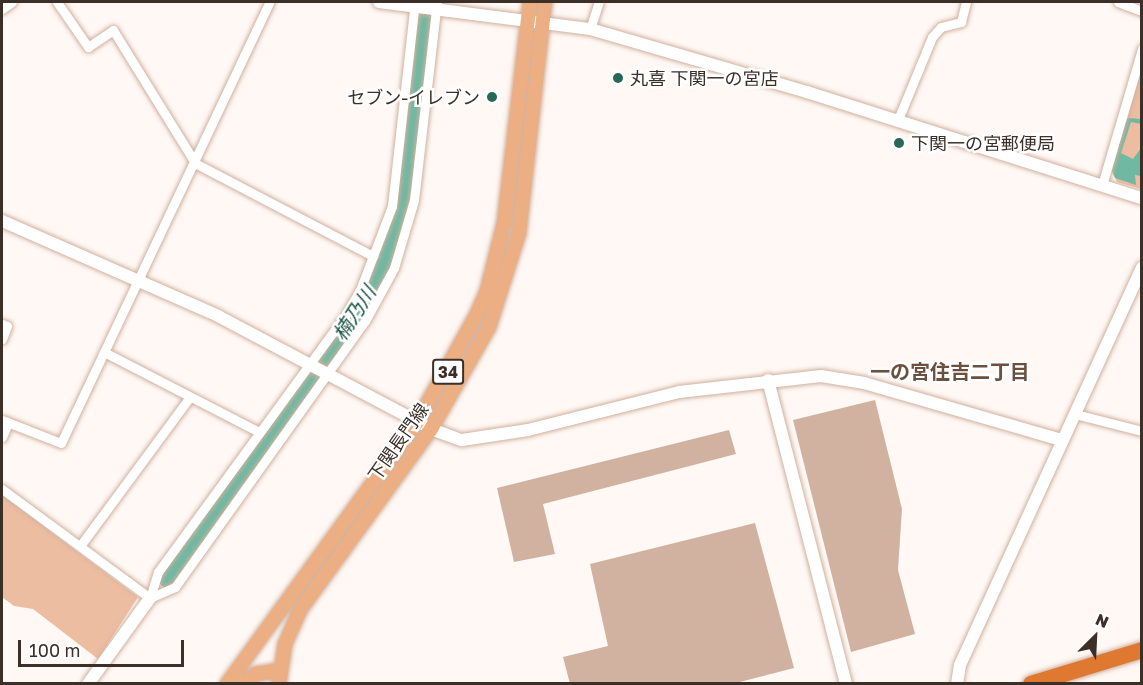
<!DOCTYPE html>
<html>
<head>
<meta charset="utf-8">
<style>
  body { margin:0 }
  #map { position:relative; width:1143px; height:685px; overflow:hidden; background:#fff8f4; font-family:"Golos Text","Noto Sans JP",sans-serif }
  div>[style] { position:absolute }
  .green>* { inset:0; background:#edbda1 }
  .water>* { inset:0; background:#70b8a1 }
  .river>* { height:20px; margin:-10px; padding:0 10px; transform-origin:10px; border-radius:10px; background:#70b8a1 }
  .building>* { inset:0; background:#d1b2a0 }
  .roads { filter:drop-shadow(0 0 2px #d0b19f) drop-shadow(0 0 2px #d0b19f) }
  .street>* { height:9px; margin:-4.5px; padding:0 4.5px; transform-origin:4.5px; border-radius:4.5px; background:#fff }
  .secondary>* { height:12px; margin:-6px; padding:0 6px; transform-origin:6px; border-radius:6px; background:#fff }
  .primary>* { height:14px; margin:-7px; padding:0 7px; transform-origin:7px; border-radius:7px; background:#ecaf83 }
  .highway>* { height:16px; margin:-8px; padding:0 8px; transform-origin:8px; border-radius:8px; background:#df7931 }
  .dots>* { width:16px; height:16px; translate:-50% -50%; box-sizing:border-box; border:3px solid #fff; border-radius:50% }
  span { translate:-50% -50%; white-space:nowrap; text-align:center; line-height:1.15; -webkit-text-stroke:5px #fff; paint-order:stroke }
  .shield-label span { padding:2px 4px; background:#fff; border:2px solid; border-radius:4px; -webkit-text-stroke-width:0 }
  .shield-label { font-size:16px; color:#3c2f28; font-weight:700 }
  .poi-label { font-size:18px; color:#3c2f28 }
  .left { translate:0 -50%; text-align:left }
  .right { translate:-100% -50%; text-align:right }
  .street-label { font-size:18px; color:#3c2f28 }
  .water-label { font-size:20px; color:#195344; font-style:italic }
  .neighbourhood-label { font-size:20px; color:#6b5040; font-weight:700 }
  .frame { position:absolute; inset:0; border:3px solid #3c2f28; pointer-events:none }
  .north { position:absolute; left:1065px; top:607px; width:60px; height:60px; -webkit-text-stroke:4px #fff; paint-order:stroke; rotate:24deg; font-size:16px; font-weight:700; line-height:24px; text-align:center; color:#3c2f28 }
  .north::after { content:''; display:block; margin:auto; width:21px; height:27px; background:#3c2f28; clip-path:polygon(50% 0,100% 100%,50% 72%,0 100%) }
  .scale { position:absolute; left:18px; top:640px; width:166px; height:27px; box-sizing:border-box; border:3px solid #3c2f28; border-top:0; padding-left:8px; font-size:18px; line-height:21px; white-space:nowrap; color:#3c2f28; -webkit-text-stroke:4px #fff; paint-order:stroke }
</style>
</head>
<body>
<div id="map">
  <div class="green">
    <i style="clip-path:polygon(1141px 71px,1141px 189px,1117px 182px,1112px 171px)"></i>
    <i style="clip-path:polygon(2px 495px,138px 597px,98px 659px,33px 609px,14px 606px,2px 597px)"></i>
  </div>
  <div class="water">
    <i style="clip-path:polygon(1129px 118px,1141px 119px,1141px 124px,1131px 122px,1121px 153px,1133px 159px,1141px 148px,1141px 176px,1135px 175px,1136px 185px,1115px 178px,1112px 171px,1124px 121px)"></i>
  </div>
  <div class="river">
    <i style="left:168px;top:578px;width:350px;rotate:-54.8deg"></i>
    <i style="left:370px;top:292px;width:46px;rotate:-66.8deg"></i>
    <i style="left:388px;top:250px;width:56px;rotate:-73.5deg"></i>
    <i style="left:404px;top:196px;width:195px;rotate:-83.8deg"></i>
  </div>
  <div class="building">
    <i style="clip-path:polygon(875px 400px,902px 509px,898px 570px,915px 634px,851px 652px,793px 420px)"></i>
    <i style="clip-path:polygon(729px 430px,736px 454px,543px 504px,555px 554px,514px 562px,497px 488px)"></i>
    <i style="clip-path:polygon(755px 523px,794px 668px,732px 684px,570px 684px,563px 657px,608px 646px,590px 564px)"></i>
  </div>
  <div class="roads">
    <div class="street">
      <i style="left:57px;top:2px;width:55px;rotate:55.4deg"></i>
      <i style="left:88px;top:47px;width:30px;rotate:-34deg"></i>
      <i style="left:113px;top:30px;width:156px;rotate:58.3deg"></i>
      <i style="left:195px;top:163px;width:201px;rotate:27.6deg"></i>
      <i style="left:1118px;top:2px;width:26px;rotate:21deg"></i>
      <i style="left:2px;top:9px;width:12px;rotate:-35deg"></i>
      <i style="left:590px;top:29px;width:28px;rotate:-72deg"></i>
      <i style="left:897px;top:122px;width:92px;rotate:-67.6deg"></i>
      <i style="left:932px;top:37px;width:13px;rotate:-48deg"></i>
      <i style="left:941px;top:27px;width:21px;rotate:-14deg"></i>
      <i style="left:961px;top:22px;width:21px;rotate:-76deg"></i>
      <i style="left:1102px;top:185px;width:142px;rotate:-73.6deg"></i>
      <i style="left:2px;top:324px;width:5px;rotate:22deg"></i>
      <i style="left:7px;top:326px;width:14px;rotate:111deg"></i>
      <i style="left:104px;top:352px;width:174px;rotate:27.3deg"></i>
      <i style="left:1075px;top:414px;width:69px;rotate:14.2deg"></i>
      <i style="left:2px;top:420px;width:63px;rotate:21.3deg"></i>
      <i style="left:61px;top:443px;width:488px;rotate:-64.7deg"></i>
      <i style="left:2px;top:437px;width:15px;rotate:-67deg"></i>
      <i style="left:2px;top:489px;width:184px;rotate:36.4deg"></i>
      <i style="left:80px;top:546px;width:185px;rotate:-53.6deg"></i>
      <i style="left:150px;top:598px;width:27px;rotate:-24deg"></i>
      <i style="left:175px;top:587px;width:327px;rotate:-54.5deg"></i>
      <i style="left:365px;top:321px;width:60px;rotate:-61.3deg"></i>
      <i style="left:394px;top:268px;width:71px;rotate:-73.6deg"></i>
      <i style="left:414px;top:200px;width:199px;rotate:-83.4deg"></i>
      <i style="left:150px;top:598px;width:27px;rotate:-73deg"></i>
      <i style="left:158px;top:572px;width:317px;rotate:-53.9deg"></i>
      <i style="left:345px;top:316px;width:30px;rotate:-60deg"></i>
      <i style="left:360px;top:290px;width:90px;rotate:-69.1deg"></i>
      <i style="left:392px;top:206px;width:205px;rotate:-83.6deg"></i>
    </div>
    <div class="secondary">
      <i style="left:379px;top:2px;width:213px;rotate:7.3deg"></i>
      <i style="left:590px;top:29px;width:226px;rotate:16.2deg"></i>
      <i style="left:807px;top:92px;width:351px;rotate:17.6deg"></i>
      <i style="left:2px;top:221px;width:236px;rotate:23.7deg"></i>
      <i style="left:218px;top:316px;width:241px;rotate:27.9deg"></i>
      <i style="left:431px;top:429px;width:33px;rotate:20deg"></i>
      <i style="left:462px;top:440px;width:67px;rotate:-8.6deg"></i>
      <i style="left:528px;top:430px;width:156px;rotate:-14.1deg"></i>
      <i style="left:679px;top:392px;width:143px;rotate:-6.4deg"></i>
      <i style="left:821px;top:376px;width:44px;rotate:9.2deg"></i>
      <i style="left:864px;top:383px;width:206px;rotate:16.1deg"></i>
      <i style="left:768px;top:380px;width:314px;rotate:75.6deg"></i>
      <i style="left:88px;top:684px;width:106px;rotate:-54.2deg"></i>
      <i style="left:957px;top:684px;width:19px;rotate:-81deg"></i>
      <i style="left:960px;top:665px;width:437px;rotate:-65.4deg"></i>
    </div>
    <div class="primary">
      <i style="left:227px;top:684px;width:324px;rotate:-54.1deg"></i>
      <i style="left:417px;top:422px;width:119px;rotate:-60.9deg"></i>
      <i style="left:475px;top:318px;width:30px;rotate:-66deg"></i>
      <i style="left:487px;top:291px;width:70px;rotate:-76deg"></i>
      <i style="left:504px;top:223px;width:223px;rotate:-83.3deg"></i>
      <i style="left:243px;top:684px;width:16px;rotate:-38deg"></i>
      <i style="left:256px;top:674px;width:24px;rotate:-9deg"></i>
      <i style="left:279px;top:684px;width:40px;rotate:-81.5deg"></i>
      <i style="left:285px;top:644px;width:37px;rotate:-66deg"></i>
      <i style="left:300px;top:610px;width:223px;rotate:-54.1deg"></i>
      <i style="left:431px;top:429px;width:117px;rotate:-60.4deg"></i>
      <i style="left:489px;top:327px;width:99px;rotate:-72.3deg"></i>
      <i style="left:519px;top:233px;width:232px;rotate:-83.6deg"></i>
    </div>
    <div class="highway">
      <i style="left:1031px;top:684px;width:116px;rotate:-17deg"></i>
    </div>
  </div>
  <div class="dots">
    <i style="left:618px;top:78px;background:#286856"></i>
    <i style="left:492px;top:97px;background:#286856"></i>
    <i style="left:899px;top:143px;background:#286856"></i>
  </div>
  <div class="shield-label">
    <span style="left:448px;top:372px">34</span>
  </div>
  <div class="poi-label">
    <span class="left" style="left:630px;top:78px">丸喜 下関一の宮店</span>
    <span class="right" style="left:480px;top:97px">セブン-イレブン</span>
    <span class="left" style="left:911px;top:143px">下関一の宮郵便局</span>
  </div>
  <div class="street-label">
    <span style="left:398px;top:442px;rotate:-55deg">下関長門線</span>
  </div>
  <div class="water-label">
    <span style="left:354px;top:313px;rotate:-57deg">楠乃川</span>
  </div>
  <div class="neighbourhood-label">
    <span style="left:950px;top:371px">一の宮住吉二丁目</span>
  </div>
  <div class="frame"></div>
  <div class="north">N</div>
  <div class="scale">100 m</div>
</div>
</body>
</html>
